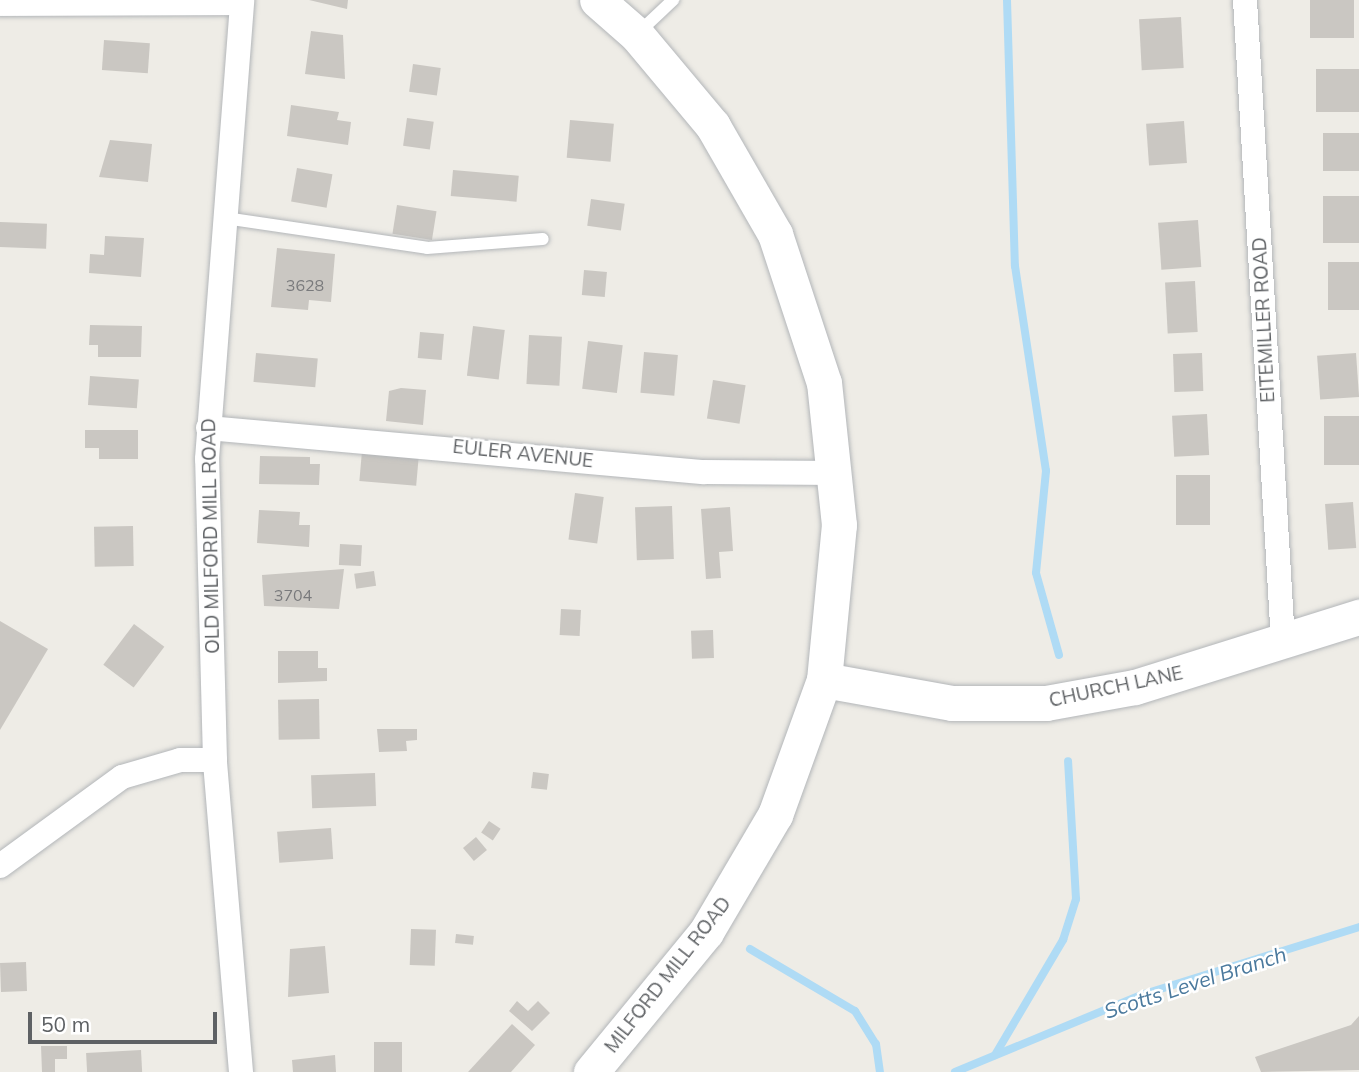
<!DOCTYPE html>
<html>
<head>
<meta charset="utf-8">
<style>
  body { margin:0 }
  #map { position:relative; width:1359px; height:1072px; overflow:hidden; background:#eeece6; font-family:Mulish,sans-serif }
  div>[style] { position:absolute }
  .stream>* { height:8px; margin:-4px; padding:0 4px; transform-origin:4px; border-radius:4px; background:#afdbf5 }
  .building>* { inset:0; background:#cac7c2; transform-origin:0 0 }
  .roads { filter:drop-shadow(0 0 2px #b3b6b9) drop-shadow(0 0 2px #b3b6b9) }
  .lane>* { height:12px; margin:-6px; padding:0 6px; transform-origin:6px; border-radius:6px; background:#fff }
  .street>* { height:24px; margin:-12px; padding:0 12px; transform-origin:12px; border-radius:12px; background:#fff }
  .secondary>* { height:35px; margin:-17.5px; padding:0 17.5px; transform-origin:17.5px; border-radius:17.5px; background:#fff }
  span { translate:-50% -50%; white-space:nowrap; text-align:center; line-height:1.15; -webkit-text-stroke:5px #fff; paint-order:stroke }
  .number-label { font-size:16px; color:#797a7c }
  .number-label span { -webkit-text-stroke-width:0 }
  .street-label { font-size:19px; color:#5e6164 }
  .water-label { font-size:21px; color:#4a799d; font-style:italic }
  .scale { position:absolute; left:28px; top:1012px; width:189px; height:32px; box-sizing:border-box; border:4px solid #5e6164; border-top:0; padding-left:9px; font-size:21px; line-height:24px; white-space:nowrap; color:#5e6164; -webkit-text-stroke:5px #fff; paint-order:stroke }
</style>
</head>
<body>
<div id="map">
  <div class="stream">
    <i style="left:1007px;top:0;width:266px;rotate:88.3deg"></i>
    <i style="left:1015px;top:266px;width:207px;rotate:81.4deg"></i>
    <i style="left:1046px;top:471px;width:102px;rotate:95.6deg"></i>
    <i style="left:1036px;top:573px;width:85px;rotate:74.3deg"></i>
    <i style="left:750px;top:949px;width:122px;rotate:30.6deg"></i>
    <i style="left:855px;top:1011px;width:39px;rotate:58deg"></i>
    <i style="left:876px;top:1044px;width:28px;rotate:82deg"></i>
    <i style="left:995px;top:1055px;width:134px;rotate:-59.4deg"></i>
    <i style="left:1063px;top:940px;width:43px;rotate:-72.4deg"></i>
    <i style="left:1076px;top:899px;width:138px;rotate:-93.3deg"></i>
    <i style="left:955px;top:1072px;width:201px;rotate:-22.5deg"></i>
    <i style="left:1141px;top:995px;width:228px;rotate:-17.3deg"></i>
  </div>
  <div class="building">
    <i style="clip-path:polygon(309px 0,348px 0,347px 9px)"></i>
    <i style="left:1310px;top:0;width:44px;height:38px"></i>
    <i style="left:1181px;top:17px;width:51px;height:42px;rotate:87deg"></i>
    <i style="clip-path:polygon(311px 31px,343px 35px,345px 79px,305px 74px)"></i>
    <i style="left:104px;top:40px;width:46px;height:30px;rotate:4deg"></i>
    <i style="left:413px;top:64px;width:28px;height:28px;rotate:8deg"></i>
    <i style="left:1359px;top:69px;width:43px;height:43px;rotate:90deg"></i>
    <i style="clip-path:polygon(291px 105px,339px 112px,337px 120px,351px 122px,348px 145px,287px 136px)"></i>
    <i style="left:407px;top:118px;width:27px;height:28px;rotate:8deg"></i>
    <i style="left:570px;top:120px;width:44px;height:38px;rotate:5deg"></i>
    <i style="left:1184px;top:121px;width:42px;height:38px;rotate:86deg"></i>
    <i style="left:1359px;top:133px;width:38px;height:36px;rotate:90deg"></i>
    <i style="clip-path:polygon(110px 140px,152px 144px,148px 182px,99px 177px)"></i>
    <i style="left:297px;top:168px;width:36px;height:34px;rotate:10deg"></i>
    <i style="left:453px;top:170px;width:66px;height:26px;rotate:5deg"></i>
    <i style="left:1359px;top:196px;width:47px;height:36px;rotate:90deg"></i>
    <i style="left:591px;top:199px;width:34px;height:27px;rotate:8deg"></i>
    <i style="left:397px;top:205px;width:40px;height:29px;rotate:9deg"></i>
    <i style="left:1198px;top:220px;width:47px;height:40px;rotate:86deg"></i>
    <i style="left:0;top:222px;width:47px;height:25px;rotate:2deg"></i>
    <i style="clip-path:polygon(105px 236px,144px 238px,141px 277px,89px 273px,90px 254px,104px 255px)"></i>
    <i style="clip-path:polygon(277px 248px,335px 254px,331px 302px,309px 300px,308px 310px,271px 307px)"></i>
    <i style="left:1359px;top:262px;width:48px;height:31px;rotate:90deg"></i>
    <i style="left:584px;top:270px;width:23px;height:25px;rotate:5deg"></i>
    <i style="left:1195px;top:281px;width:51px;height:30px;rotate:87deg"></i>
    <i style="clip-path:polygon(90px 325px,142px 326px,141px 357px,98px 357px,98px 345px,89px 345px)"></i>
    <i style="left:473px;top:326px;width:32px;height:50px;rotate:7deg"></i>
    <i style="left:420px;top:332px;width:24px;height:26px;rotate:5deg"></i>
    <i style="left:529px;top:335px;width:33px;height:49px;rotate:3deg"></i>
    <i style="left:588px;top:341px;width:35px;height:48px;rotate:7deg"></i>
    <i style="left:644px;top:352px;width:34px;height:41px;rotate:5deg"></i>
    <i style="left:256px;top:353px;width:62px;height:29px;rotate:5deg"></i>
    <i style="left:1202px;top:353px;width:38px;height:29px;rotate:88deg"></i>
    <i style="left:1356px;top:353px;width:44px;height:39px;rotate:86deg"></i>
    <i style="left:90px;top:376px;width:49px;height:29px;rotate:4deg"></i>
    <i style="left:713px;top:380px;width:33px;height:39px;rotate:9deg"></i>
    <i style="clip-path:polygon(401px 388px,426px 390px,423px 425px,386px 421px,389px 391px)"></i>
    <i style="left:1207px;top:414px;width:41px;height:35px;rotate:87deg"></i>
    <i style="left:1359px;top:416px;width:49px;height:35px;rotate:90deg"></i>
    <i style="clip-path:polygon(85px 430px,138px 430px,138px 459px,99px 459px,99px 448px,85px 448px)"></i>
    <i style="left:362px;top:451px;width:57px;height:30px;rotate:5deg"></i>
    <i style="clip-path:polygon(260px 456px,310px 457px,310px 464px,320px 464px,319px 485px,259px 484px)"></i>
    <i style="left:1210px;top:475px;width:50px;height:34px;rotate:90deg"></i>
    <i style="left:575px;top:493px;width:29px;height:47px;rotate:8deg"></i>
    <i style="left:1353px;top:502px;width:46px;height:28px;rotate:86deg"></i>
    <i style="left:672px;top:506px;width:53px;height:37px;rotate:88deg"></i>
    <i style="clip-path:polygon(730px 507px,733px 551px,719px 552px,721px 578px,706px 579px,701px 509px)"></i>
    <i style="clip-path:polygon(259px 510px,300px 512px,299px 525px,310px 525px,309px 547px,257px 543px)"></i>
    <i style="left:133px;top:526px;width:40px;height:39px;rotate:89deg"></i>
    <i style="left:340px;top:544px;width:22px;height:21px;rotate:3deg"></i>
    <i style="clip-path:polygon(344px 569px,339px 609px,264px 606px,262px 575px)"></i>
    <i style="left:374px;top:571px;width:15px;height:20px;rotate:82deg"></i>
    <i style="left:561px;top:609px;width:20px;height:26px;rotate:3deg"></i>
    <i style="clip-path:polygon(0 621px,48px 649px,0 730px)"></i>
    <i style="left:134px;top:624px;width:38px;height:51px;rotate:37deg"></i>
    <i style="left:713px;top:630px;width:28px;height:22px;rotate:88deg"></i>
    <i style="clip-path:polygon(278px 651px,318px 651px,318px 668px,327px 668px,327px 681px,278px 683px)"></i>
    <i style="left:319px;top:699px;width:40px;height:41px;rotate:89deg"></i>
    <i style="clip-path:polygon(377px 729px,417px 729px,417px 740px,406px 741px,407px 751px,379px 752px)"></i>
    <i style="left:533px;top:772px;width:16px;height:16px;rotate:7deg"></i>
    <i style="left:375px;top:773px;width:33px;height:64px;rotate:88deg"></i>
    <i style="left:489px;top:821px;width:14px;height:14px;rotate:34deg"></i>
    <i style="left:331px;top:828px;width:31px;height:54px;rotate:86deg"></i>
    <i style="left:476px;top:837px;width:17px;height:17px;rotate:50deg"></i>
    <i style="left:411px;top:929px;width:25px;height:36px;rotate:2deg"></i>
    <i style="left:456px;top:934px;width:18px;height:9px;rotate:6deg"></i>
    <i style="clip-path:polygon(325px 946px,329px 993px,288px 997px,290px 949px)"></i>
    <i style="left:26px;top:962px;width:29px;height:26px;rotate:88deg"></i>
    <i style="clip-path:polygon(517px 1001px,528px 1011px,538px 1001px,550px 1013px,532px 1031px,509px 1011px)"></i>
    <i style="clip-path:polygon(1359px 1016px,1359px 1070px,1261px 1072px,1255px 1057px,1351px 1025px)"></i>
    <i style="clip-path:polygon(512px 1024px,535px 1045px,511px 1072px,468px 1072px)"></i>
    <i style="left:374px;top:1042px;width:28px;height:30px"></i>
    <i style="clip-path:polygon(41px 1046px,67px 1046px,67px 1059px,55px 1059px,55px 1072px,42px 1072px)"></i>
    <i style="left:141px;top:1050px;width:22px;height:55px;rotate:87deg"></i>
    <i style="clip-path:polygon(335px 1055px,336px 1072px,293px 1072px,292px 1060px)"></i>
  </div>
  <div class="roads">
    <div class="lane">
      <i style="left:637px;top:34px;width:50px;rotate:-43.4deg"></i>
      <i style="left:225px;top:218px;width:204px;rotate:8.4deg"></i>
      <i style="left:427px;top:248px;width:116px;rotate:-4.4deg"></i>
    </div>
    <div class="street">
      <i style="left:1245px;top:0;width:642px;rotate:86.61deg"></i>
      <i style="left:0;top:4px;width:241px;rotate:-0.2deg"></i>
      <i style="left:208px;top:428px;width:498px;rotate:5.1deg"></i>
      <i style="left:704px;top:472px;width:134px;rotate:0.4deg"></i>
      <i style="left:0;top:866px;width:151px;rotate:-36.1deg"></i>
      <i style="left:122px;top:777px;width:60px;rotate:-16.3deg"></i>
      <i style="left:180px;top:760px;width:35px"></i>
      <i style="left:241px;top:1072px;width:313px;rotate:-94.8deg"></i>
      <i style="left:215px;top:760px;width:301px;rotate:-91.5deg"></i>
      <i style="left:207px;top:459px;width:460px;rotate:-85.6deg"></i>
    </div>
    <div class="secondary">
      <i style="left:824px;top:680px;width:130px;rotate:10.2deg"></i>
      <i style="left:952px;top:703px;width:94px"></i>
      <i style="left:1046px;top:703px;width:90px;rotate:-10.2deg"></i>
      <i style="left:1135px;top:687px;width:235px;rotate:-17.4deg"></i>
      <i style="left:591px;top:1072px;width:181px;rotate:-50.6deg"></i>
      <i style="left:706px;top:932px;width:136px;rotate:-59.5deg"></i>
      <i style="left:775px;top:815px;width:144px;rotate:-70.1deg"></i>
      <i style="left:824px;top:680px;width:156px;rotate:-84.5deg"></i>
      <i style="left:839px;top:525px;width:143px;rotate:-96deg"></i>
      <i style="left:824px;top:383px;width:157px;rotate:-108.2deg"></i>
      <i style="left:775px;top:234px;width:125px;rotate:-119.9deg"></i>
      <i style="left:713px;top:126px;width:119px;rotate:-129.9deg"></i>
      <i style="left:637px;top:35px;width:53px;rotate:-138.8deg"></i>
    </div>
  </div>
  <div class="number-label">
    <span style="left:305px;top:285px">3628</span>
    <span style="left:293px;top:595px">3704</span>
  </div>
  <div class="street-label">
    <span style="left:1264px;top:320px;rotate:-93deg">EITEMILLER ROAD</span>
    <span style="left:523px;top:454px;rotate:6deg">EULER AVENUE</span>
    <span style="left:211px;top:536px;rotate:-91deg">OLD MILFORD MILL ROAD</span>
    <span style="left:1116px;top:687px;rotate:-12deg">CHURCH LANE</span>
    <span style="left:668px;top:975px;rotate:-52deg">MILFORD MILL ROAD</span>
  </div>
  <div class="water-label">
    <span style="left:1195px;top:982px;rotate:-18deg">Scotts Level Branch</span>
  </div>
  <div class="scale">50 m</div>
</div>
</body>
</html>
